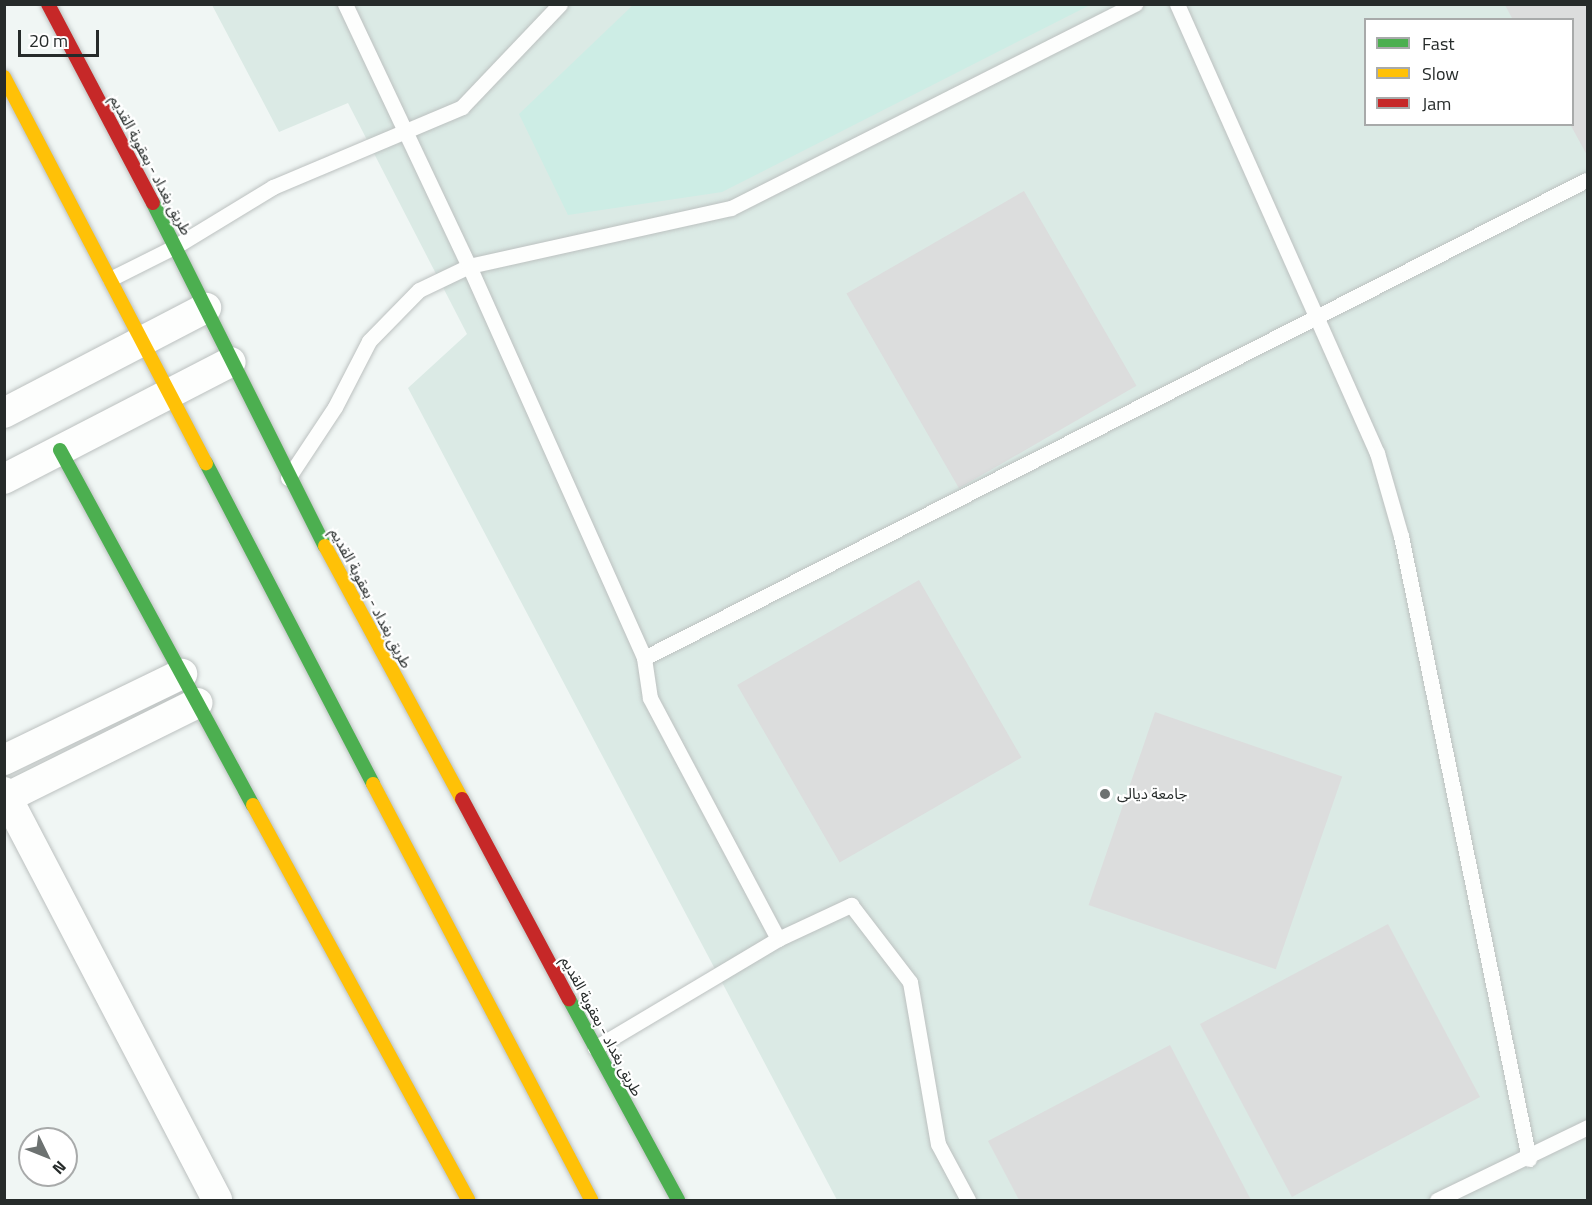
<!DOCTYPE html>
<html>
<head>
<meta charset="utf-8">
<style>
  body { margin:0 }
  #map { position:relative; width:1592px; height:1205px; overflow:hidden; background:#f0f6f4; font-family:"Titillium Web","Noto Sans Arabic",sans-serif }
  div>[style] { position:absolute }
  .built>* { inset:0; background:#dbeae5 }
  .green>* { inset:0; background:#cdede5 }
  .building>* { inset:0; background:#dcdddd; transform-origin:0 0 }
  .roads { filter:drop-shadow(0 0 2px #bcc1c0) drop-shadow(0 0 2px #bcc1c0) }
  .lane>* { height:15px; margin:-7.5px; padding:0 7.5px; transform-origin:7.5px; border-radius:7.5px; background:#fdfefd }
  .street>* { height:30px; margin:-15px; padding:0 15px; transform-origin:15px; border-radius:15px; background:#fdfefd }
  .fast>* { height:14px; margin:-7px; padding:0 7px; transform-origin:7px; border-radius:7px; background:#4caf50 }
  .slow>* { height:14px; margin:-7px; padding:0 7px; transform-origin:7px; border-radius:7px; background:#ffc107 }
  .jam>* { height:14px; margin:-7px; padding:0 7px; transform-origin:7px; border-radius:7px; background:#c62828 }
  .dots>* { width:16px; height:16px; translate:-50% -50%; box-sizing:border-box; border:3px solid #fff; border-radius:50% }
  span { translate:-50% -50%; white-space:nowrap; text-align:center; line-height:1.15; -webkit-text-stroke:4.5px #fff; paint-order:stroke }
  .street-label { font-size:15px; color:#262b2a }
  .poi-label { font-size:15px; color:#262b2a }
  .left { translate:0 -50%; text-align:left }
  .frame { position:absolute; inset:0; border:6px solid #262b2a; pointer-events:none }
  .legend { position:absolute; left:1364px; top:18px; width:210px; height:108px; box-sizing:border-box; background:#fff; border:2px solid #a8aaaa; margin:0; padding:8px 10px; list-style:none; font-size:18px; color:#262b2a }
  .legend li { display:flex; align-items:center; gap:12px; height:30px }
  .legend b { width:30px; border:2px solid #a8aaaa }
  .north { position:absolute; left:18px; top:1127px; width:60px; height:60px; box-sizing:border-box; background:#fff; border:2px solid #a8aaaa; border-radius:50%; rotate:133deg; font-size:16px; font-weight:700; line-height:24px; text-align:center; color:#262b2a }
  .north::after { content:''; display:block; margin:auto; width:21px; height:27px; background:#6d7271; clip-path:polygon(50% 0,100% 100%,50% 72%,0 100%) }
  .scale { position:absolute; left:18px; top:30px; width:81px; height:27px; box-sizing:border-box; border:3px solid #262b2a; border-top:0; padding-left:8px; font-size:18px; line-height:21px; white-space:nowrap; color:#262b2a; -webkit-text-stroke:4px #fff; paint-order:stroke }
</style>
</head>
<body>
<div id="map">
  <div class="built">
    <i style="clip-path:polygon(evenodd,212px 5px,1587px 5px,1587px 1200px,837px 1200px,408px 388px,467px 334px,348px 103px,279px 132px,212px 5px,1366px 20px,1572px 20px,1572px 124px,1366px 124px,1366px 20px)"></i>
  </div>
  <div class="green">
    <i style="clip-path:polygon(633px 5px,633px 4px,1090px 5px,722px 192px,568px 215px,519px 114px)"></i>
  </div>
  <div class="building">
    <i style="clip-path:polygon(1505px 5px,1588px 5px,1588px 157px,1570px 124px,1572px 20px,1513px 20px)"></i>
    <i style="left:1024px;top:191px;width:225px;height:205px;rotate:60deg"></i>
    <i style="left:919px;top:580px;width:205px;height:210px;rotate:60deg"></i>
    <i style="left:1155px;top:712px;width:198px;height:204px;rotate:19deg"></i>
    <i style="left:1388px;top:924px;width:196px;height:213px;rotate:62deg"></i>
    <i style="clip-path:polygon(1170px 1045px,1251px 1200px,1019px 1200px,988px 1141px)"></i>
  </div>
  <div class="roads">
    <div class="lane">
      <i style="left:345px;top:4px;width:290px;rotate:64.7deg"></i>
      <i style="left:469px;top:266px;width:429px;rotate:65.9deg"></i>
      <i style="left:644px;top:658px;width:40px;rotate:81.5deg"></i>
      <i style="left:650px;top:698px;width:273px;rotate:62deg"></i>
      <i style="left:1177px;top:4px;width:492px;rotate:66deg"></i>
      <i style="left:1377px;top:453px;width:86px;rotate:73.9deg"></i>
      <i style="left:1401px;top:536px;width:636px;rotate:78.39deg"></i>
      <i style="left:110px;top:279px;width:74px;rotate:-26.6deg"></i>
      <i style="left:176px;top:246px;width:114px;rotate:-31.3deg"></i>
      <i style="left:273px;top:187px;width:205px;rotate:-22.9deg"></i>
      <i style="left:462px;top:107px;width:142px;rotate:-46.4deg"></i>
      <i style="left:288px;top:478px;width:85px;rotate:-56.5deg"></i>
      <i style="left:335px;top:407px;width:74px;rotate:-62.7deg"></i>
      <i style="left:369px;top:341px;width:71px;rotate:-45.6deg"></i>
      <i style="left:419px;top:290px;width:55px;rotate:-25.6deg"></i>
      <i style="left:469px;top:266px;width:268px;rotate:-12.5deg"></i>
      <i style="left:731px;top:208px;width:453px;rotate:-26.8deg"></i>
      <i style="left:644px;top:658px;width:1056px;rotate:-26.9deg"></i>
      <i style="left:595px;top:1048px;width:213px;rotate:-30.8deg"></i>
      <i style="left:778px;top:939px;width:81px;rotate:-25deg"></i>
      <i style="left:851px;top:905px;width:97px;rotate:52.5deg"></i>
      <i style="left:910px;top:982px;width:164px;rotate:80.2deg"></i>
      <i style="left:938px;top:1144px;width:64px;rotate:61.8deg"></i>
      <i style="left:1437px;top:1200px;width:168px;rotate:-25.8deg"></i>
    </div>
    <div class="street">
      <i style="left:4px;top:413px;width:228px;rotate:-27.5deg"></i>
      <i style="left:4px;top:479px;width:255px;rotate:-27.3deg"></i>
      <i style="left:4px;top:760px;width:198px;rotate:-25.8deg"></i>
      <i style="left:4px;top:792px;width:460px;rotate:62.4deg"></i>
      <i style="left:4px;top:799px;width:216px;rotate:-26.4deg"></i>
    </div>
    <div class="fast">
      <i style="left:153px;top:203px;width:384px;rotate:63.4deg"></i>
      <i style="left:60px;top:450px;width:404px;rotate:61.5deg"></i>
      <i style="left:206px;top:463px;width:362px;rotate:62.5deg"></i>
      <i style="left:569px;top:999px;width:229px;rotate:61.5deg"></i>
    </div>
    <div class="slow">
      <i style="left:4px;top:77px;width:436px;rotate:62.4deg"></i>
      <i style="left:325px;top:546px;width:288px;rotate:61.6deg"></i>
      <i style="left:373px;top:784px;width:470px;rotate:62.3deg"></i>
      <i style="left:253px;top:805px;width:450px;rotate:61.4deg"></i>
    </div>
    <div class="jam">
      <i style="left:48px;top:4px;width:225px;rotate:62.2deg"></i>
      <i style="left:462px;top:799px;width:227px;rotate:61.9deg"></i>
    </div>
  </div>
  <div class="dots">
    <i style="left:1105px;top:794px;background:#6d7271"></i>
  </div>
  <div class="street-label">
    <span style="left:151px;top:165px;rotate:62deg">طريق بغداد - بعقوبة القديم</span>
    <span style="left:371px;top:598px;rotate:62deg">طريق بغداد - بعقوبة القديم</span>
    <span style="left:602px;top:1026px;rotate:62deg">طريق بغداد - بعقوبة القديم</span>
  </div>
  <div class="poi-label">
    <span class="left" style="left:1117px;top:794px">جامعة ديالى</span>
  </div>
  <div class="frame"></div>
  <ul class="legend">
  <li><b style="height:8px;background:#4caf50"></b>Fast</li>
  <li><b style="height:8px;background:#ffc107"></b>Slow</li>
  <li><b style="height:8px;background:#c62828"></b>Jam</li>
  </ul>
  <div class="north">N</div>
  <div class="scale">20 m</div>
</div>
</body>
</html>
